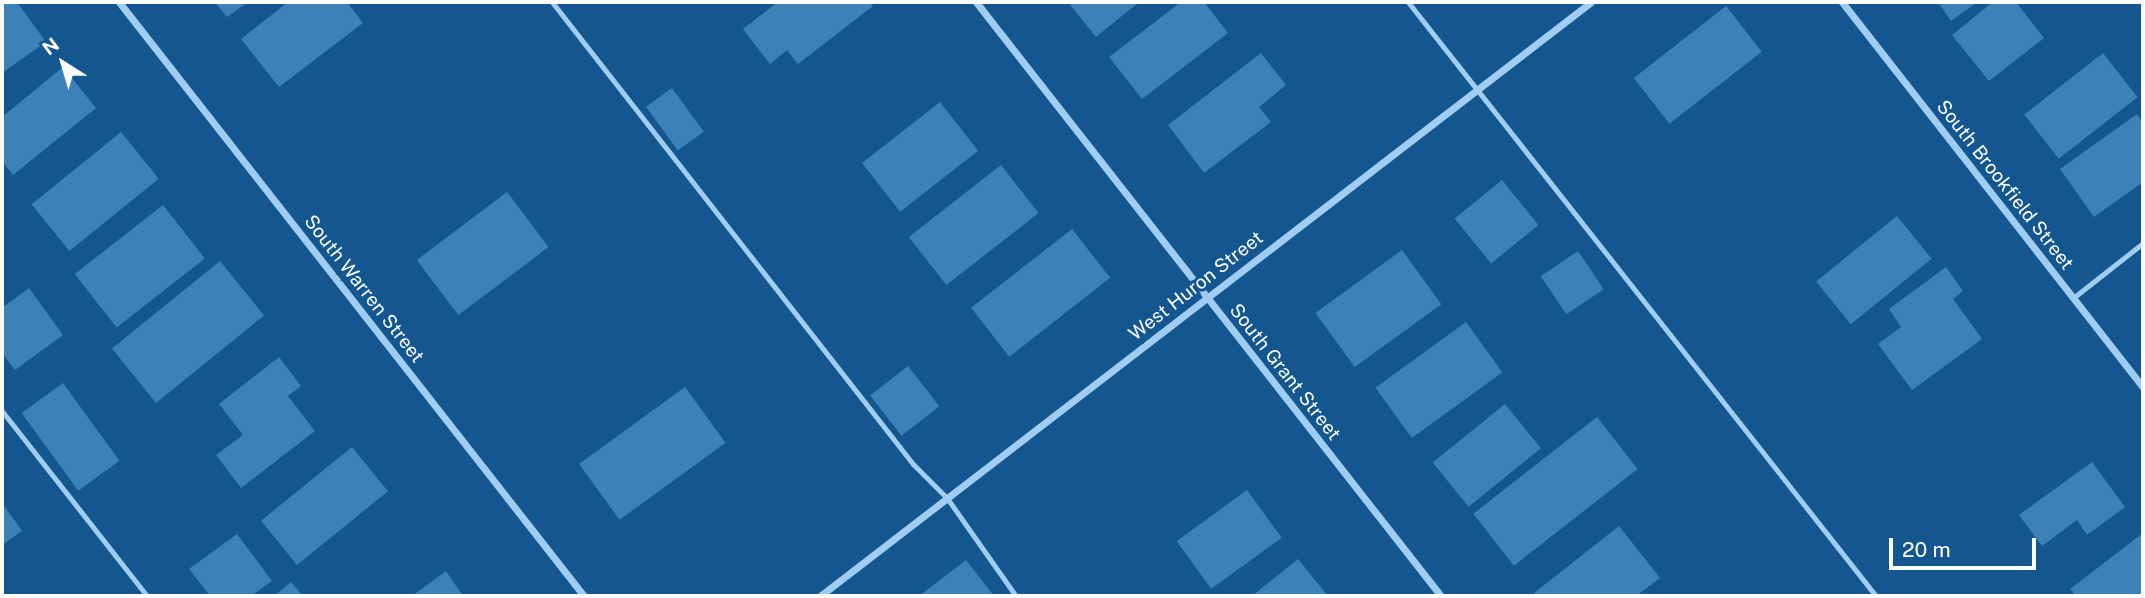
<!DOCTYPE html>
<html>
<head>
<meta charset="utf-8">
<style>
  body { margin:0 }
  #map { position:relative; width:2145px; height:598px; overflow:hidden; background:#145790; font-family:"Public Sans",sans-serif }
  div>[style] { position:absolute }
  .building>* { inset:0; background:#3d81b9; transform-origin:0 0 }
  .service>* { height:5px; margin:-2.5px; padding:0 2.5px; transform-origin:2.5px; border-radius:2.5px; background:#a0cdf1 }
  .minor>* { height:7px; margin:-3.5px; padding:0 3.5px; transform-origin:3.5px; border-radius:3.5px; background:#a0cdf1 }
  span { translate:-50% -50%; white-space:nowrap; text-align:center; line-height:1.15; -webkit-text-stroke:6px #145790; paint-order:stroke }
  .street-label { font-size:19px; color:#fff }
  .frame { position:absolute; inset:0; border:4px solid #fff; pointer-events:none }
  .north { position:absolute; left:28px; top:28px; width:70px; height:70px; -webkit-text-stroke:5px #145790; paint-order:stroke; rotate:323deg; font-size:19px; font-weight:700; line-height:28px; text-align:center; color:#fff }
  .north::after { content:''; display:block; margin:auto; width:24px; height:32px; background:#fff; clip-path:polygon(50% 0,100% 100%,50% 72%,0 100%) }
  .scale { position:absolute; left:1889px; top:538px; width:147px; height:32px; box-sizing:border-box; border:4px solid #fff; border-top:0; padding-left:9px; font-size:21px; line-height:24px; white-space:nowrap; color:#fff; -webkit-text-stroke:5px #145790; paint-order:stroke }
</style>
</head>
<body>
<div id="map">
  <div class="building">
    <i style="clip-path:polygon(2px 2px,17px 2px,46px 42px,2px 73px)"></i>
    <i style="clip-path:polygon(215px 2px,248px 2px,227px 17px)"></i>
    <i style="clip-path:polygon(288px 2px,347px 2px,363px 23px,279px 87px,241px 39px)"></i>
    <i style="clip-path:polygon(778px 2px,870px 2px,873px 6px,798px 64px,787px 50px,770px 64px,743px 29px)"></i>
    <i style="clip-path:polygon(1068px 2px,1139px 2px,1096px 37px)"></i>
    <i style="clip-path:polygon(1181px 2px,1204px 2px,1228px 33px,1142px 99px,1109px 57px)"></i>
    <i style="clip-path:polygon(1938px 2px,1977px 2px,1951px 21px)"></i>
    <i style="clip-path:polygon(1993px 2px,2016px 2px,2044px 38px,1989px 81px,1952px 35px)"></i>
    <i style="left:1726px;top:6px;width:58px;height:117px;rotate:52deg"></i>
    <i style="clip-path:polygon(1261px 53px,1286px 85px,1259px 107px,1271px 122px,1204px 173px,1168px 125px)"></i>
    <i style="left:2103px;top:53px;width:56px;height:100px;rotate:52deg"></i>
    <i style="clip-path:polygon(63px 67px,96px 108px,13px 175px,2px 161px,2px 117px)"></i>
    <i style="left:672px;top:88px;width:54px;height:32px;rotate:54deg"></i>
    <i style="left:940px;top:102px;width:62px;height:99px;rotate:52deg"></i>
    <i style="clip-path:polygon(2137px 114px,2143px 123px,2143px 182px,2094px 217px,2060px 169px)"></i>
    <i style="left:121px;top:132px;width:60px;height:115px;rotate:51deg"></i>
    <i style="left:1001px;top:165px;width:61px;height:117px;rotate:52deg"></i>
    <i style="left:1502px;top:180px;width:58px;height:61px;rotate:51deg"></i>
    <i style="left:507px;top:192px;width:69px;height:113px;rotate:53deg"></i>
    <i style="left:163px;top:205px;width:68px;height:112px;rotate:52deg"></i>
    <i style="left:1897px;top:216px;width:55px;height:104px;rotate:51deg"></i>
    <i style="left:1072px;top:229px;width:62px;height:128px;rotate:52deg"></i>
    <i style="left:1402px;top:250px;width:67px;height:107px;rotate:54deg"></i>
    <i style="left:1578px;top:251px;width:46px;height:45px;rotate:56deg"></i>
    <i style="left:220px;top:261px;width:70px;height:139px;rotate:51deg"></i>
    <i style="clip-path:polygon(1946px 267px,1963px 291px,1953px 299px,1982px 339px,1912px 390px,1878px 344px,1901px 327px,1889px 309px)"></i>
    <i style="clip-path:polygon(29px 288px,63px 335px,15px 370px,2px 353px,2px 308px)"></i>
    <i style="left:1466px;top:322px;width:62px;height:112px;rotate:54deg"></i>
    <i style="clip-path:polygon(279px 357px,301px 386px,288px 396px,315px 431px,241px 488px,216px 455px,243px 435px,219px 404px)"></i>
    <i style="left:908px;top:366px;width:51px;height:48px;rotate:52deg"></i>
    <i style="left:63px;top:383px;width:96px;height:51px;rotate:54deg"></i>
    <i style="left:685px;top:387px;width:69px;height:131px;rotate:54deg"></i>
    <i style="left:1505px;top:404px;width:57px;height:93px;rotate:51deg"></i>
    <i style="left:1597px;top:417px;width:66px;height:157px;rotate:52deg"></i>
    <i style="left:352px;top:447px;width:57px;height:117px;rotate:51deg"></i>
    <i style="clip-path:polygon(2092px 462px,2125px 507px,2087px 535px,2077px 520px,2042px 546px,2019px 515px)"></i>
    <i style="left:1247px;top:490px;width:59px;height:87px;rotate:54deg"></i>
    <i style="clip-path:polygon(2px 503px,22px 531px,2px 545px)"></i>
    <i style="clip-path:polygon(1619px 526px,1660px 578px,1636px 596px,1536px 596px,1534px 593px)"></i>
    <i style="clip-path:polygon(2143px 533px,2143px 596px,2076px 596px,2070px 589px)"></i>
    <i style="clip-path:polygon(237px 534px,272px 581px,251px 596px,210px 596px,189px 569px)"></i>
    <i style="clip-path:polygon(1298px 559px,1328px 596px,1252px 596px)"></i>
    <i style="clip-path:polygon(966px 560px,994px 596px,919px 596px)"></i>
    <i style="clip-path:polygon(446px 571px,463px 596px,412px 596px)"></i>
    <i style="clip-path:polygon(291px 582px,303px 596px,274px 596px)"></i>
  </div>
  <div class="service">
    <i style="left:552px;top:2px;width:586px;rotate:52deg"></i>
    <i style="left:913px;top:464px;width:48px;rotate:45deg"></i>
    <i style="left:947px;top:498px;width:120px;rotate:54.9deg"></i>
    <i style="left:1408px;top:2px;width:756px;rotate:51.77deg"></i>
    <i style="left:2073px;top:298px;width:89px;rotate:-38.2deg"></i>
    <i style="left:2px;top:411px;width:235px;rotate:51.9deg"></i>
  </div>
  <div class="minor">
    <i style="left:119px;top:2px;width:754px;rotate:51.95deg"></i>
    <i style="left:976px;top:2px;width:754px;rotate:51.95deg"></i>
    <i style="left:1842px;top:2px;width:489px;rotate:52deg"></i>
    <i style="left:820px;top:596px;width:973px;rotate:-37.61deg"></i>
  </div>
  <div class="street-label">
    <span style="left:2005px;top:185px;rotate:52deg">South Brookfield Street</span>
    <span style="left:1196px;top:286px;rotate:-38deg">West Huron Street</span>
    <span style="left:364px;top:289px;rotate:52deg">South Warren Street</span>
    <span style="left:1285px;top:372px;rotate:52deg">South Grant Street</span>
  </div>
  <div class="frame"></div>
  <div class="north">N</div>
  <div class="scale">20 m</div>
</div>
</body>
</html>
